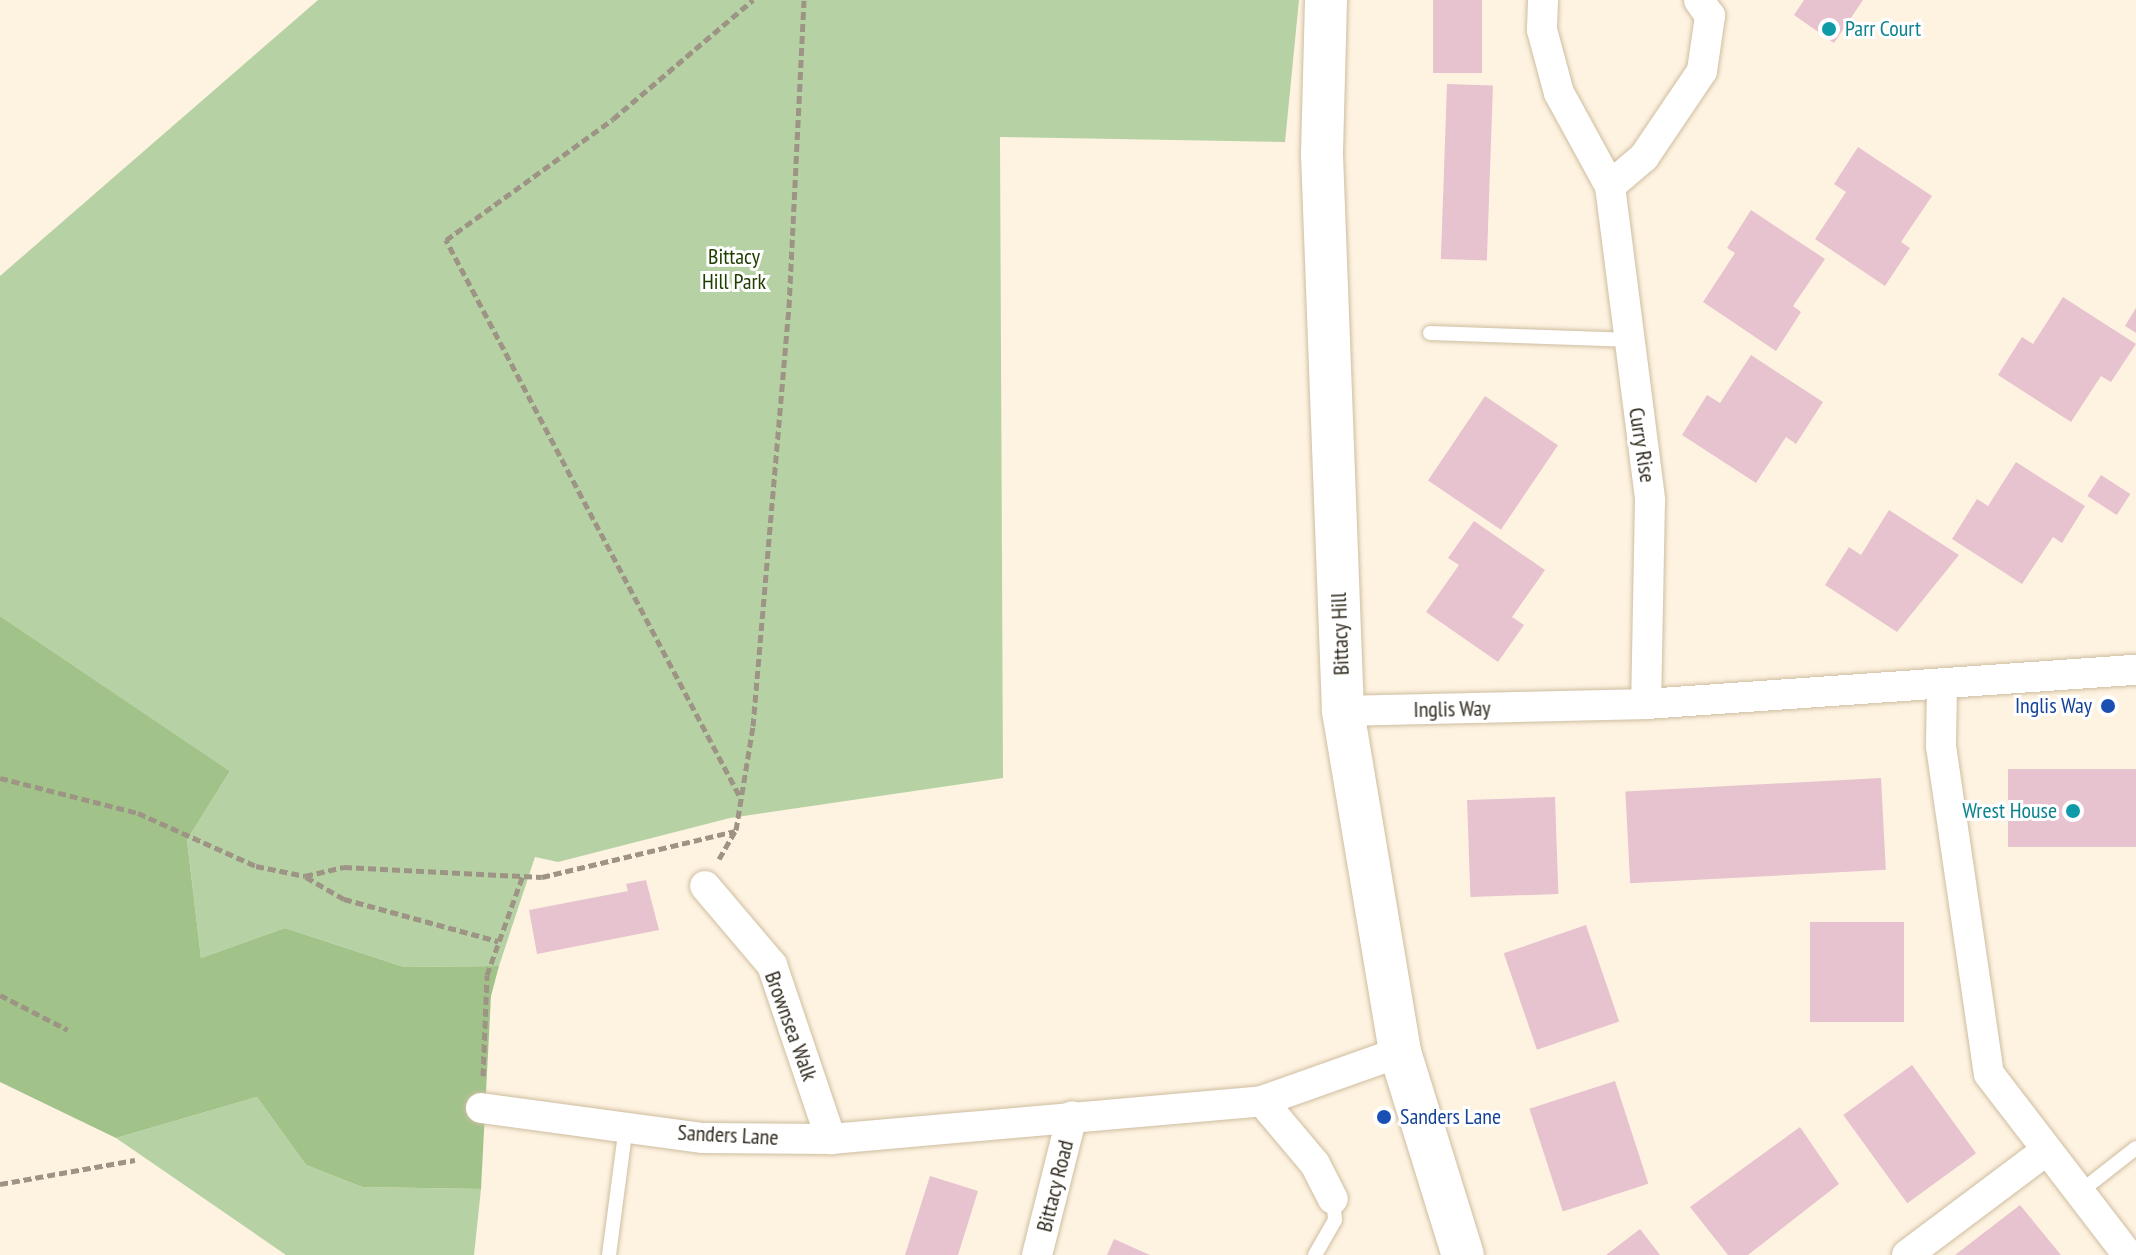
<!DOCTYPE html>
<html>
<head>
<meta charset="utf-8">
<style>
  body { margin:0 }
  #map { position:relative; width:2136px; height:1255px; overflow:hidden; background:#fef3e1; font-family:"PT Sans Narrow",sans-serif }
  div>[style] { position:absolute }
  .green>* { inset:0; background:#b6d2a4 }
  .forest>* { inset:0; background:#a1c38a }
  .building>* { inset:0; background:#e7c3d0; transform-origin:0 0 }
  .path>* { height:5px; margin-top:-2.5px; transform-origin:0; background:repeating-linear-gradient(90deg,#9d9485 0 8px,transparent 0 12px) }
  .roads { filter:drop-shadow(0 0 2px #cebda0) drop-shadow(0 0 2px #cebda0) }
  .service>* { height:14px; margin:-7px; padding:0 7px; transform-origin:7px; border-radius:7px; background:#fff }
  .minor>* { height:30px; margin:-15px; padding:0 15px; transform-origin:15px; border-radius:15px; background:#fff }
  .secondary>* { height:42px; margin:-21px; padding:0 21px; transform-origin:21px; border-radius:21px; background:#fff }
  .dots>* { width:22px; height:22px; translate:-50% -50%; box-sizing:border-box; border:4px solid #fff; border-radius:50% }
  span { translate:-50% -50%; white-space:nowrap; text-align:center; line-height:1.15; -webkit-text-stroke:6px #fff; paint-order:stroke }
  .culture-label { font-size:22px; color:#0d838f }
  .left { translate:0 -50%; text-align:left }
  .right { translate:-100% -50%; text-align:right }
  .park-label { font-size:22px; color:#203e00 }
  .street-label { font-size:22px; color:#302a1e }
  .transit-label { font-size:22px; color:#164399 }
</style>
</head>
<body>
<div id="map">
  <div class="green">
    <i style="clip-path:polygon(318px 0,1299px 0,1285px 142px,1000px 137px,1003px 778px,730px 818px,558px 862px,535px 857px,499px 966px,404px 967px,285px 928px,201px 958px,187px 840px,230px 771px,0 616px,0 276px)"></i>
    <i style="clip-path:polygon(257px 1097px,306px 1165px,362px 1187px,481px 1189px,474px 1255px,286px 1255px,116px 1138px)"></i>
  </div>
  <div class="forest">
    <i style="clip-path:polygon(0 616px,230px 771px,187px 840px,201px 958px,285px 928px,404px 967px,499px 966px,491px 996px,481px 1189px,362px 1187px,306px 1165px,257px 1097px,116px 1138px,0 1082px)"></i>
  </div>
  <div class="building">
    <i style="left:1433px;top:0;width:49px;height:73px"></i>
    <i style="clip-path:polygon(1804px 0,1863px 0,1834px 43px,1794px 15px)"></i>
    <i style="left:1447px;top:84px;width:46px;height:175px;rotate:2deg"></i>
    <i style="clip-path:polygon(1858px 147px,1932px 196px,1901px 242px,1910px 248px,1885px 286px,1815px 239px,1846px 192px,1834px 184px)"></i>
    <i style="clip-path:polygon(1751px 210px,1825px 259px,1793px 306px,1801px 312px,1776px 351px,1703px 302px,1735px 253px,1727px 248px)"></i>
    <i style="clip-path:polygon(2063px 297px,2136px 344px,2111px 382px,2101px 376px,2071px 422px,1998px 375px,2022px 337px,2033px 344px)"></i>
    <i style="clip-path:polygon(2136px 308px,2136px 333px,2125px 326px)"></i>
    <i style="clip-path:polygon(1751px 355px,1823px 402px,1796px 444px,1786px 437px,1756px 483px,1682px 435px,1707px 395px,1720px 403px)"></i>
    <i style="left:1485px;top:396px;width:88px;height:102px;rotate:34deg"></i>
    <i style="clip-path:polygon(2016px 462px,2085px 506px,2062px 543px,2053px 537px,2022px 584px,1952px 539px,1977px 499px,1988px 506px)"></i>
    <i style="left:2101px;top:475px;width:35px;height:25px;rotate:33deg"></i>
    <i style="clip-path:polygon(1889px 510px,1959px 555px,1897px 632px,1825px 585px,1849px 547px,1861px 555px)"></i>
    <i style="clip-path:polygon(1474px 521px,1545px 570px,1512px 617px,1524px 625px,1498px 662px,1426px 612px,1459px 565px,1448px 558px)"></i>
    <i style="left:2136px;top:769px;width:78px;height:128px;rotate:90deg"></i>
    <i style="left:1881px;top:778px;width:92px;height:256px;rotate:87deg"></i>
    <i style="left:1555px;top:797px;width:97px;height:88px;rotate:88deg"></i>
    <i style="clip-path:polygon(646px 880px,659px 930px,537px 954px,529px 910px,628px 891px,626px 884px)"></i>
    <i style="left:1904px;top:922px;width:100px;height:94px;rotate:90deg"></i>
    <i style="left:1586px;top:925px;width:102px;height:87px;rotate:71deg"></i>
    <i style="left:1912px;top:1065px;width:109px;height:85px;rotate:54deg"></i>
    <i style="left:1615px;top:1081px;width:108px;height:90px;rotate:72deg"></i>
    <i style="clip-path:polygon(1800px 1127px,1839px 1184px,1748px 1255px,1728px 1255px,1690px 1207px)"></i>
    <i style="clip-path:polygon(930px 1176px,978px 1191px,958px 1255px,905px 1255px)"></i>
    <i style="clip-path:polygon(2020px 1205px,2061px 1255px,1955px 1255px)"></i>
    <i style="clip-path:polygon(1640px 1229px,1660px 1255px,1606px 1255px)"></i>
    <i style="clip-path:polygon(1114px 1239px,1150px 1255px,1107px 1255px)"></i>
  </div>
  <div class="path">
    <i style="left:0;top:778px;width:142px;rotate:14.2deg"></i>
    <i style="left:138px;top:813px;width:129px;rotate:24.2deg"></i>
    <i style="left:256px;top:866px;width:50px;rotate:11.5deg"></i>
    <i style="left:305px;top:876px;width:40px;rotate:-13deg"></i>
    <i style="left:344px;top:867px;width:198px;rotate:2.9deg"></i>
    <i style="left:542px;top:877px;width:198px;rotate:-13.4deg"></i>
    <i style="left:739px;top:795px;width:628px;rotate:-117.83deg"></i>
    <i style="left:446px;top:240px;width:206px;rotate:-35.9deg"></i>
    <i style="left:613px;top:119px;width:184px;rotate:-40.4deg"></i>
    <i style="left:719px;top:859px;width:34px;rotate:-60deg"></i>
    <i style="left:736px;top:830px;width:105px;rotate:-80.7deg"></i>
    <i style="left:753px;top:726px;width:421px;rotate:-85.1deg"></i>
    <i style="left:789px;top:307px;width:307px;rotate:-87.2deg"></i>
    <i style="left:306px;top:877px;width:44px;rotate:30.1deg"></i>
    <i style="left:344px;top:899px;width:160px;rotate:15.3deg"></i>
    <i style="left:0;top:995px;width:76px;rotate:27.2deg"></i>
    <i style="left:483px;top:1076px;width:101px;rotate:-87.7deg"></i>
    <i style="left:487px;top:975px;width:106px;rotate:-70.2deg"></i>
    <i style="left:0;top:1184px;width:137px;rotate:-10.1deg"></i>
  </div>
  <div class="roads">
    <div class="service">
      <i style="left:1430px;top:333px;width:196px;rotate:2deg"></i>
      <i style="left:2080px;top:1192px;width:71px;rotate:-38.2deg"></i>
      <i style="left:609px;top:1255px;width:130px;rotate:-82.5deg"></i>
      <i style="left:1315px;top:1255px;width:40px;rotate:-60.3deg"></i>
      <i style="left:1335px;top:1220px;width:21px;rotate:-95deg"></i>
    </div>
    <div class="minor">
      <i style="left:1543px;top:0;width:30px;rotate:92deg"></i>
      <i style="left:1542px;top:30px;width:65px;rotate:74.9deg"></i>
      <i style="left:1559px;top:93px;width:106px;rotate:61.3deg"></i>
      <i style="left:1610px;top:186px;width:317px;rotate:82.7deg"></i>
      <i style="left:1650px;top:500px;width:204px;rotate:91.1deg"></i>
      <i style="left:1610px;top:186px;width:45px;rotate:-40.5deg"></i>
      <i style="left:1644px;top:157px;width:104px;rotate:-56deg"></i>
      <i style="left:1702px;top:71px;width:56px;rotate:-81.7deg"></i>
      <i style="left:1710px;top:16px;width:19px;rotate:-125deg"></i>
      <i style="left:1942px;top:686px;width:60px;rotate:91deg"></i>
      <i style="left:1941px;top:746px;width:331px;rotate:81.7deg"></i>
      <i style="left:1989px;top:1074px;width:228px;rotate:52.5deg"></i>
      <i style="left:1343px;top:711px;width:303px;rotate:-1.3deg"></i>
      <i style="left:1646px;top:704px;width:491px;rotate:-4deg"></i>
      <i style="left:705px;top:886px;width:104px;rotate:49.7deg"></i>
      <i style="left:772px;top:965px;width:184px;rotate:71.3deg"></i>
      <i style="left:1262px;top:1101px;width:82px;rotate:49.9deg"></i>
      <i style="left:1315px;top:1164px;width:39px;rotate:63deg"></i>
      <i style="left:481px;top:1108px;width:224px;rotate:7.7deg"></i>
      <i style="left:703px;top:1138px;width:128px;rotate:0.4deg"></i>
      <i style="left:831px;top:1139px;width:433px;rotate:-5deg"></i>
      <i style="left:1262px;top:1101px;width:146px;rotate:-19.5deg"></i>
      <i style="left:1037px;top:1255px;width:143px;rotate:-75.9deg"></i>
      <i style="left:1907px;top:1255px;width:175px;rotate:-36.9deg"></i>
    </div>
    <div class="secondary">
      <i style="left:1326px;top:0;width:155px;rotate:91.5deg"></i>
      <i style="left:1322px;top:155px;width:556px;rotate:87.84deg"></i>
      <i style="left:1343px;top:711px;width:346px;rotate:80.5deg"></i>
      <i style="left:1400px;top:1052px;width:213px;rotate:72.8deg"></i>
    </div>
  </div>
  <div class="dots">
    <i style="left:1829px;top:29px;background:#0f9aa8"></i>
    <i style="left:2108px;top:706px;background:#1a4fb4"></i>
    <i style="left:2073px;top:811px;background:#0f9aa8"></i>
    <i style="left:1384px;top:1117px;background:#1a4fb4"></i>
  </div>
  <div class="culture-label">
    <span class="left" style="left:1845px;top:29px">Parr Court</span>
    <span class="right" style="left:2057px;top:811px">Wrest House</span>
  </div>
  <div class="park-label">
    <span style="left:734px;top:269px">Bittacy<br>Hill Park</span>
  </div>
  <div class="street-label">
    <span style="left:1642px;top:445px;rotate:81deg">Curry Rise</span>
    <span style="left:1340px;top:634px;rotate:-92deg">Bittacy Hill</span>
    <span style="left:1452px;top:709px;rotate:-1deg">Inglis Way</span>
    <span style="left:791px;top:1026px;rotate:70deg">Brownsea Walk</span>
    <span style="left:728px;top:1135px;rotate:3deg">Sanders Lane</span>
    <span style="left:1055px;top:1186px;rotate:-76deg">Bittacy Road</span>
  </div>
  <div class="transit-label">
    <span class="right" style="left:2092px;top:706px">Inglis Way</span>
    <span class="left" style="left:1400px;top:1117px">Sanders Lane</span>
  </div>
</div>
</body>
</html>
